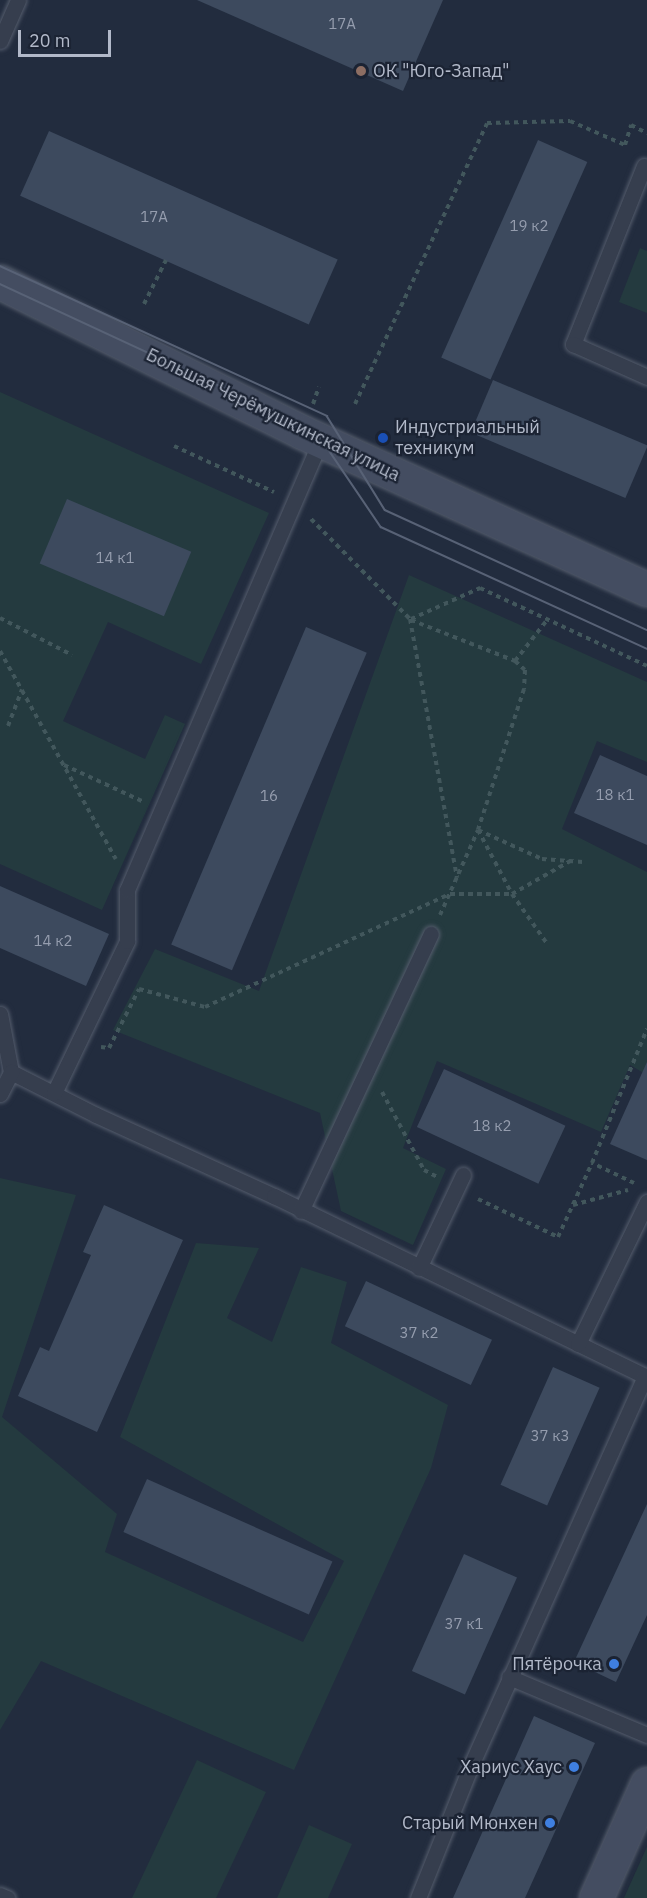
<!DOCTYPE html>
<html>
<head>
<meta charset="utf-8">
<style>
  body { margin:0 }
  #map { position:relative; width:647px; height:1898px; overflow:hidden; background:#222c3e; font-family:"IBM Plex Sans",sans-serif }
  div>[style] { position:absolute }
  .green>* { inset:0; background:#243a3f }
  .building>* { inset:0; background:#3d4a5e; transform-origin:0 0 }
  .path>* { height:4px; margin-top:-2px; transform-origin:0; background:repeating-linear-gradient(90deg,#42575c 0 4.5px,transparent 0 9px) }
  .roads { filter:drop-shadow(0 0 2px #545c6c) drop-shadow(0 0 2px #545c6c) }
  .service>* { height:15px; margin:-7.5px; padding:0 7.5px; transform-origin:7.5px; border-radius:7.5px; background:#363e4e }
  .secondary>* { height:33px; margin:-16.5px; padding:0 16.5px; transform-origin:16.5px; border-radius:16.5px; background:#444d61 }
  .tram>* { height:1.5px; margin:-0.75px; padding:0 0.75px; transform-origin:0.75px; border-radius:0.75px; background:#586276 }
  .dots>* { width:16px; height:16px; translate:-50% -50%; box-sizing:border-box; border:3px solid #1b2333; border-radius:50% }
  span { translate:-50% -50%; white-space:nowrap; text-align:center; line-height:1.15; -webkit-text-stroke:4.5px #1b2333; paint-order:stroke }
  .number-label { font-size:15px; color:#959dae }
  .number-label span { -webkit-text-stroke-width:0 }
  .poi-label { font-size:18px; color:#b2b9c9 }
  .left { translate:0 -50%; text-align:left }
  .right { translate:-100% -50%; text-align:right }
  .street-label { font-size:18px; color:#b2b9c9 }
  .scale { position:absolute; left:18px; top:30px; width:93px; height:27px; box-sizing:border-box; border:3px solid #b2b9c9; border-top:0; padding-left:8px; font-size:18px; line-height:21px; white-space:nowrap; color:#b2b9c9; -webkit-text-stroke:4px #1b2333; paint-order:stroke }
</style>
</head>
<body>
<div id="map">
  <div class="green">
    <i style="clip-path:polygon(640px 248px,647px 251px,647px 313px,619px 302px)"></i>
    <i style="clip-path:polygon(0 392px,269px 513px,201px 664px,108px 622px,63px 721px,145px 759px,165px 715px,185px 724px,102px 910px,0 864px)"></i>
    <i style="clip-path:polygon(409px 575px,647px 682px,647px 762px,597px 741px,562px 829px,647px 872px,647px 1075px,630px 1065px,601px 1132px,437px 1061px,403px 1148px,446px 1169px,413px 1245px,341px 1211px,320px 1113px,113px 1030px,155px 949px,259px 991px)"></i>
    <i style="clip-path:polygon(0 1178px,76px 1195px,2px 1417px,117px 1514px,105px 1552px,303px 1642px,344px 1561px,120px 1437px,196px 1243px,259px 1248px,227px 1318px,272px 1342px,301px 1267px,347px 1282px,331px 1343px,448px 1405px,431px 1468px,294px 1770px,41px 1661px,0 1730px)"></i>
    <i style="clip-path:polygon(197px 1760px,266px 1792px,216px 1898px,132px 1898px)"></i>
    <i style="clip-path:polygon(309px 1825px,352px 1844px,328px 1898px,277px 1898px)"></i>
    <i style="clip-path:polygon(647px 1847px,647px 1898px,624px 1898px)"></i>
  </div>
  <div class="building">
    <i style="clip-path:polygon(197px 0,443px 0,403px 91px)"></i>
    <i style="left:49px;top:131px;width:316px;height:71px;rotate:24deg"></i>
    <i style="left:538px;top:140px;width:54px;height:238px;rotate:24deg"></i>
    <i style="left:493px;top:380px;width:168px;height:57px;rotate:23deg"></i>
    <i style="left:67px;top:499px;width:135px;height:70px;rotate:23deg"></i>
    <i style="left:306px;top:627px;width:66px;height:345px;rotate:23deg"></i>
    <i style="clip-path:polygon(600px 755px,647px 776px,647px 845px,574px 813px)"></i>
    <i style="clip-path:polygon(0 886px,109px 934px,86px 986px,0 948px)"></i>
    <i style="clip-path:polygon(647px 1062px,647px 1160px,610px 1144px)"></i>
    <i style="left:444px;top:1069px;width:134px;height:64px;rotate:25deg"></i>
    <i style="clip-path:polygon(104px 1205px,183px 1240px,97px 1432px,18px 1396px,40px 1347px,49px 1351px,91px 1255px,83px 1252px)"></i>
    <i style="left:366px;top:1281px;width:139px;height:50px;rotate:25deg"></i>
    <i style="left:553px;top:1367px;width:51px;height:129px;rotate:24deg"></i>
    <i style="left:147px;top:1479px;width:203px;height:58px;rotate:24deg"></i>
    <i style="clip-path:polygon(647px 1504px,647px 1615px,616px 1682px,574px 1662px)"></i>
    <i style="left:464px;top:1554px;width:58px;height:128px;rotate:24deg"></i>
    <i style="clip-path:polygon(534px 1716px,595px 1743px,525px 1898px,453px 1898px)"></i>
  </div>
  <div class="path">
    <i style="left:144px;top:304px;width:49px;rotate:-63.4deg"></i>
    <i style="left:313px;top:404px;width:18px;rotate:-71deg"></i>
    <i style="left:355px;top:404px;width:310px;rotate:-64.8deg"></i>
    <i style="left:487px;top:123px;width:83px;rotate:-1.4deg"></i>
    <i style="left:570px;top:121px;width:60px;rotate:23.6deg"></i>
    <i style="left:625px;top:145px;width:21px;rotate:-73deg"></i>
    <i style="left:631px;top:125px;width:18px;rotate:27deg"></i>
    <i style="left:174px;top:446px;width:110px;rotate:24.7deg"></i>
    <i style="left:311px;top:519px;width:141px;rotate:45.3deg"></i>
    <i style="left:410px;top:619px;width:263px;rotate:79.7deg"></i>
    <i style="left:0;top:618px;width:81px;rotate:27.2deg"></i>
    <i style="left:411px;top:619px;width:76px;rotate:-24.2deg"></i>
    <i style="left:480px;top:588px;width:184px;rotate:25deg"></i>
    <i style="left:411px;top:620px;width:112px;rotate:21.5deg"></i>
    <i style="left:515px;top:661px;width:13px;rotate:42deg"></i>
    <i style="left:525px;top:670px;width:19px;rotate:93deg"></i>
    <i style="left:524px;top:689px;width:148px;rotate:108.1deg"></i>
    <i style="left:478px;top:830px;width:72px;rotate:62deg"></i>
    <i style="left:512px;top:894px;width:62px;rotate:54.8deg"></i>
    <i style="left:0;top:651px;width:238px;rotate:60.9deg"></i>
    <i style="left:515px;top:661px;width:52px;rotate:-52deg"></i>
    <i style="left:8px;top:726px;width:39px;rotate:-69deg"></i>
    <i style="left:64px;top:765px;width:86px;rotate:24.8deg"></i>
    <i style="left:440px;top:915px;width:93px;rotate:-65.9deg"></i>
    <i style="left:478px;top:830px;width:70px;rotate:24.4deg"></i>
    <i style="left:542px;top:859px;width:41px;rotate:4.2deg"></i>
    <i style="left:101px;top:1047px;width:8px;rotate:7deg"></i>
    <i style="left:109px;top:1048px;width:66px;rotate:-63deg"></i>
    <i style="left:139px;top:989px;width:68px;rotate:15.3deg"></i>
    <i style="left:205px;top:1007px;width:270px;rotate:-24.8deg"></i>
    <i style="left:450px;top:894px;width:62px"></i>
    <i style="left:512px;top:894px;width:67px;rotate:-29.6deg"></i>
    <i style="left:382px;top:1092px;width:89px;rotate:61.7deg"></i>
    <i style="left:424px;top:1170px;width:15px;rotate:28deg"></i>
    <i style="left:634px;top:1183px;width:47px;rotate:-154.5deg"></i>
    <i style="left:592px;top:1163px;width:145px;rotate:-67.7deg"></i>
    <i style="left:478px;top:1199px;width:89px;rotate:25.4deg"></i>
    <i style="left:558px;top:1237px;width:81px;rotate:-65.3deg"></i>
    <i style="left:573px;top:1205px;width:57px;rotate:-15.3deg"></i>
  </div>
  <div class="roads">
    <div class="service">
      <i style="left:0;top:41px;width:45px;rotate:-66.3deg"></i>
      <i style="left:644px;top:166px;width:192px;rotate:111.7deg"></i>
      <i style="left:573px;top:344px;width:81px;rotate:24deg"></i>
      <i style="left:0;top:1014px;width:59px;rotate:79.3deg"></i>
      <i style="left:11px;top:1072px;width:95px;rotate:26.8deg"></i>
      <i style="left:96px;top:1115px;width:196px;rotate:24.5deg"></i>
      <i style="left:274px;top:1196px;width:415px;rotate:25.9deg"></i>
      <i style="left:54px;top:1093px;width:169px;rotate:-64.3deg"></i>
      <i style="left:127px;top:941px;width:51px;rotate:-90deg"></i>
      <i style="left:127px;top:890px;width:490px;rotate:-66.7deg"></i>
      <i style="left:0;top:1094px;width:25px;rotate:-63deg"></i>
      <i style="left:301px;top:1211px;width:306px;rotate:-64.9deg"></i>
      <i style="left:419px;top:1268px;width:103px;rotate:-64.7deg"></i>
      <i style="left:578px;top:1344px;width:158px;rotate:-64.1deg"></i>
      <i style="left:509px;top:1677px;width:150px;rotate:22.8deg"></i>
      <i style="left:0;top:1895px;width:8px;rotate:23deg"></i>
      <i style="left:418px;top:1898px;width:145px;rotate:-68.2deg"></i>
      <i style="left:472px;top:1763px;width:424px;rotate:-65.9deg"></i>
    </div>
    <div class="secondary">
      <i style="left:0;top:282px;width:337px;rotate:26.4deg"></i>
      <i style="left:302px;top:432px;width:379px;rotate:24.5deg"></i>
      <i style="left:596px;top:1898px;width:125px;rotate:-65.9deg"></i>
    </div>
  </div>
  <div class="tram">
    <i style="left:0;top:266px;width:360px;rotate:24.6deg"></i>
    <i style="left:327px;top:416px;width:110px;rotate:58.3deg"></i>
    <i style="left:385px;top:510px;width:288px;rotate:24.6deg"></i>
    <i style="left:0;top:284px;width:349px;rotate:24.9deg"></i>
    <i style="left:316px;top:431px;width:116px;rotate:55.9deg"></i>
    <i style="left:381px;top:527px;width:293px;rotate:24.6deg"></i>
  </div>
  <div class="dots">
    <i style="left:361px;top:71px;background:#8d6e63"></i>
    <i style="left:383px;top:438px;background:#1a4fb4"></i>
    <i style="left:614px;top:1664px;background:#3f7fe0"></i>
    <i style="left:574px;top:1767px;background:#3f7fe0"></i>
    <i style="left:550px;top:1823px;background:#3f7fe0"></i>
  </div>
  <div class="number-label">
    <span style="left:342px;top:24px">17А</span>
    <span style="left:154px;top:217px">17А</span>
    <span style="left:529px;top:226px">19 к2</span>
    <span style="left:115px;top:558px">14 к1</span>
    <span style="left:615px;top:795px">18 к1</span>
    <span style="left:269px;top:796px">16</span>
    <span style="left:53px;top:941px">14 к2</span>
    <span style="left:492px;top:1126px">18 к2</span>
    <span style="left:419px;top:1333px">37 к2</span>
    <span style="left:550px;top:1436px">37 к3</span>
    <span style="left:464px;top:1624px">37 к1</span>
  </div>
  <div class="poi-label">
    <span class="left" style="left:373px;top:71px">ОК "Юго-Запад"</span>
    <span class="left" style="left:395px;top:438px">Индустриальный<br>техникум</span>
    <span class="right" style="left:602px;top:1664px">Пятёрочка</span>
    <span class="right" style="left:562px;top:1767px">Хариус Хаус</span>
    <span class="right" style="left:538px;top:1823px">Старый Мюнхен</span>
  </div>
  <div class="street-label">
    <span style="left:273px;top:415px;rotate:26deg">Большая Черёмушкинская улица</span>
  </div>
  <div class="scale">20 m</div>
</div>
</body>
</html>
